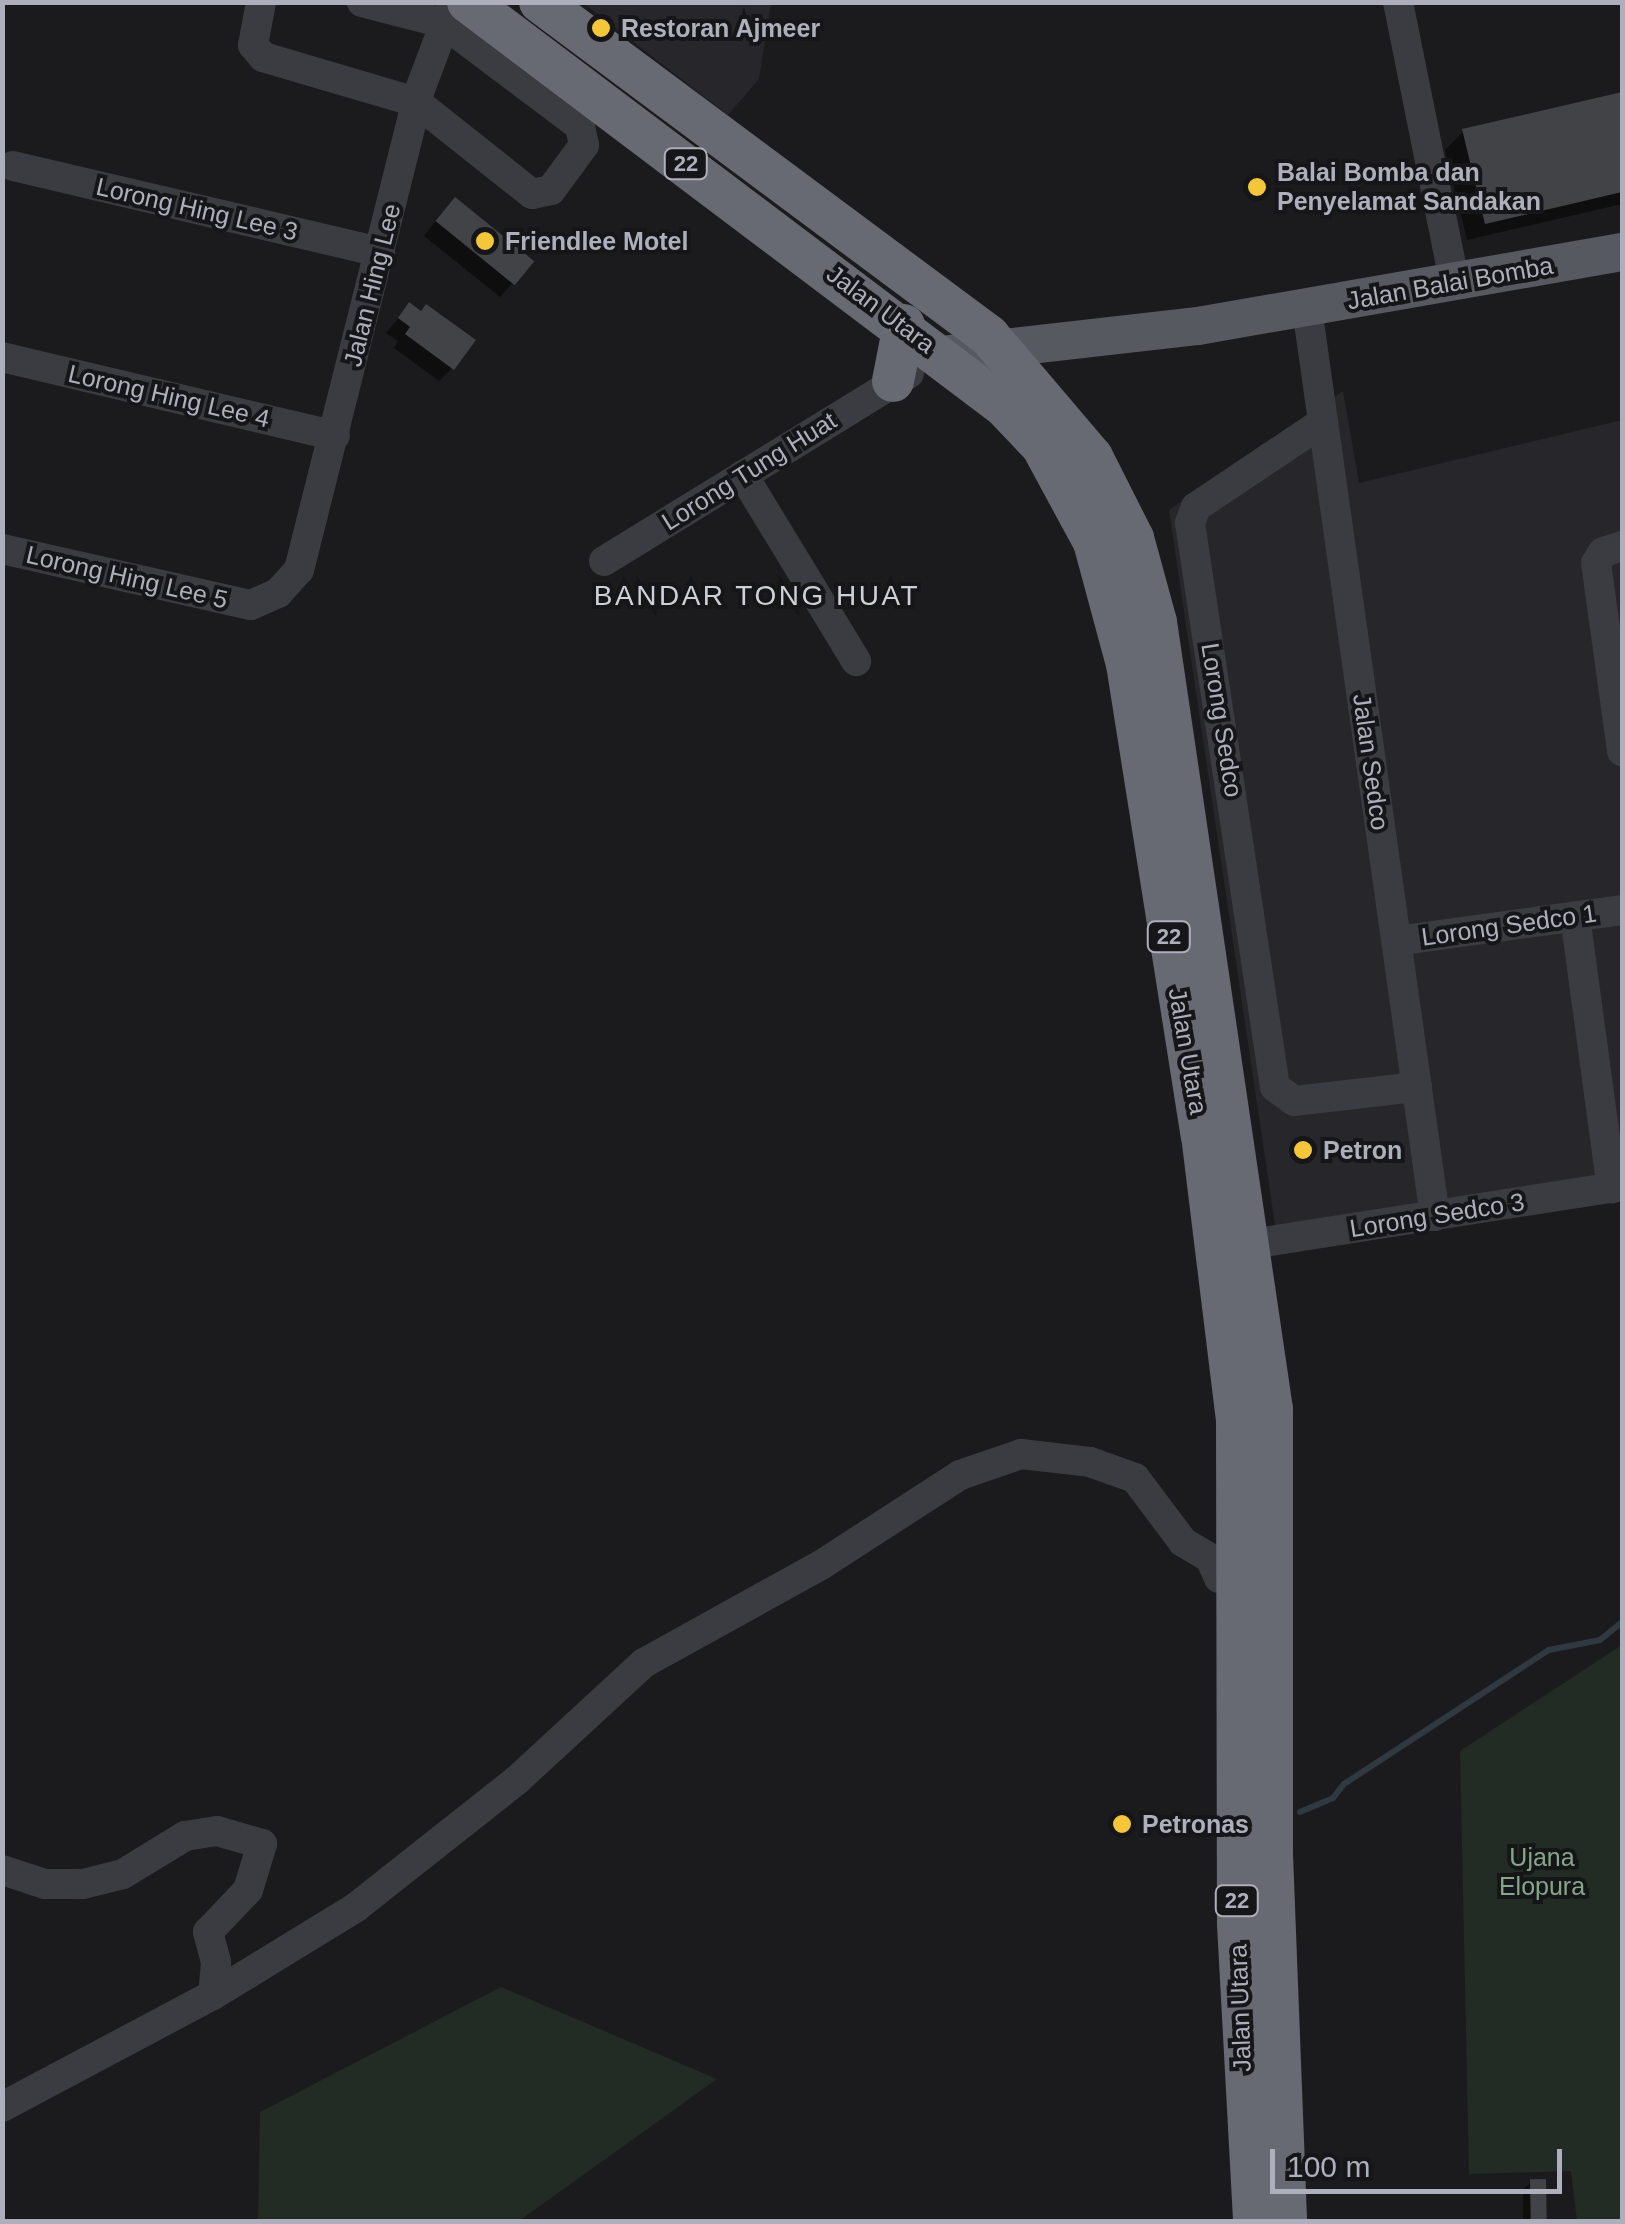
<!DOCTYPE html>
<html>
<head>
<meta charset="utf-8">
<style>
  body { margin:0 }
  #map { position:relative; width:1625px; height:2224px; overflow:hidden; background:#1b1b1d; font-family:Arial,sans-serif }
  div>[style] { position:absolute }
  .built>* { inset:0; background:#27262a }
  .green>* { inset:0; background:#222b24 }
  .shadow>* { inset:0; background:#0007 }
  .stream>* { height:6px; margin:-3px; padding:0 3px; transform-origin:3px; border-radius:3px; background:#303842 }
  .building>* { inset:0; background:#424347; transform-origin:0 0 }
  .minor>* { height:30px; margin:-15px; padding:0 15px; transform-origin:15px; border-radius:15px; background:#3b3c42 }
  .major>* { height:38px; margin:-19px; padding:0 19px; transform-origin:19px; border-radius:19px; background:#575961 }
  .highway>* { height:42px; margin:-21px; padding:0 21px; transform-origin:21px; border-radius:21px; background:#676973 }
  .dots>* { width:28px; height:28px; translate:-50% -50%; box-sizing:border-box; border:5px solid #161518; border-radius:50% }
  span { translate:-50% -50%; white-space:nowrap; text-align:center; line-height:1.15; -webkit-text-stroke:8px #161518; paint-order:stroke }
  .shield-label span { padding:2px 8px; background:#161518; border:2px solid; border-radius:8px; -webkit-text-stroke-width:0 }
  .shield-label { font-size:22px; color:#adb0bc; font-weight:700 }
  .poi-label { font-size:25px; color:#adb0bc; font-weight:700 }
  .left { translate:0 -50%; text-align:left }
  .street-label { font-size:25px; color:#adb0bc }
  .park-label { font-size:25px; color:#84a78a }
  .neighbourhood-label { font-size:28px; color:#ced0d8; letter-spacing:2.5px }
  .frame { position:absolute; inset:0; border:5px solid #adb0bc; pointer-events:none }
  .scale { position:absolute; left:1270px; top:2149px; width:292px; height:45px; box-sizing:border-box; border:5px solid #adb0bc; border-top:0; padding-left:12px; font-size:30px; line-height:35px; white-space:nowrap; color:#adb0bc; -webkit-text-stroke:8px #161518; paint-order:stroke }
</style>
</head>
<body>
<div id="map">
  <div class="built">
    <i style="clip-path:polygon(583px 3px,771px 3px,759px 79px,728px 115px)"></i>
    <i style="clip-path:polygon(1343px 391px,1359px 483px,1622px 420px,1622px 1201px,1279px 1252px,1169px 510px)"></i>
  </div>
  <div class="green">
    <i style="clip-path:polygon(1622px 1645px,1622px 2221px,1577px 2221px,1571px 2171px,1469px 2174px,1460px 1751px)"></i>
    <i style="clip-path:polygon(501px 1987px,717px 2079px,519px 2221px,258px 2221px,260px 2112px)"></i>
  </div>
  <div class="shadow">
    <i style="clip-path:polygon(1622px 95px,1622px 204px,1467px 240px,1445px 150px,1463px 132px)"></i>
    <i style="clip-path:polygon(442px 213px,532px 261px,500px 297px,424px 236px)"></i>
    <i style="clip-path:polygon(409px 306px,452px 368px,439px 381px,394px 348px,398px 341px,386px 333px)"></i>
    <i style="clip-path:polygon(1531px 2182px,1544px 2222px,1523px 2222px,1523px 2190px)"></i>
  </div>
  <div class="stream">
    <i style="left:1300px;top:1812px;width:36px;rotate:-23deg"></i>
    <i style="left:1333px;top:1798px;width:18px;rotate:-52deg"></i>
    <i style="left:1344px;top:1784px;width:245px;rotate:-33.2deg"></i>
    <i style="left:1549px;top:1650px;width:52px;rotate:-11.1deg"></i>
    <i style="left:1600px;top:1640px;width:28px;rotate:-39deg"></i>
  </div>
  <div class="building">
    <i style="clip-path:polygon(1622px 92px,1622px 192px,1485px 224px,1462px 129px)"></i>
    <i style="left:455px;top:197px;width:102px;height:31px;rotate:39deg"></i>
    <i style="clip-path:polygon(409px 302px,421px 311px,426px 304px,476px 340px,454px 370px,405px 334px,410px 327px,398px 318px)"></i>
    <i style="left:1546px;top:2179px;width:43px;height:16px;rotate:89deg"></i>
  </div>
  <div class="minor">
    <i style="left:261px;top:2px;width:44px;rotate:100.5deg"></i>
    <i style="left:253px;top:45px;width:16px;rotate:50deg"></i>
    <i style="left:263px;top:57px;width:159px;rotate:16.4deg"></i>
    <i style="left:416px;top:102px;width:148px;rotate:38.4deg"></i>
    <i style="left:532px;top:194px;width:19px;rotate:-12deg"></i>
    <i style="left:551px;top:190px;width:56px;rotate:-53.7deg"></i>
    <i style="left:584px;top:145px;width:19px;rotate:-102deg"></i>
    <i style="left:580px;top:126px;width:171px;rotate:-143.1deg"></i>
    <i style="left:443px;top:23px;width:84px;rotate:-165.5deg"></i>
    <i style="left:1398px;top:2px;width:288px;rotate:78.6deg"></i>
    <i style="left:13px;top:166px;width:377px;rotate:13.2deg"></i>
    <i style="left:1307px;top:308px;width:917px;rotate:81.98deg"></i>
    <i style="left:2px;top:357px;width:342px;rotate:13.3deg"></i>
    <i style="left:1323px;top:422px;width:153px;rotate:146.2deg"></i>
    <i style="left:1196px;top:507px;width:17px;rotate:111deg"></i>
    <i style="left:1190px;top:523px;width:570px;rotate:81.43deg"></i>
    <i style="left:1275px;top:1087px;width:24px;rotate:36deg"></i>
    <i style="left:1294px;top:1101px;width:124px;rotate:-6.5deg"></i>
    <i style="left:743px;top:475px;width:218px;rotate:58.7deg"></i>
    <i style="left:1622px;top:546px;width:20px;rotate:162deg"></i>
    <i style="left:1603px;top:552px;width:13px;rotate:122deg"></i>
    <i style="left:1596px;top:563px;width:190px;rotate:82.1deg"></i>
    <i style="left:2px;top:549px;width:255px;rotate:12.7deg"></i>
    <i style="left:251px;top:605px;width:30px;rotate:-24deg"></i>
    <i style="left:278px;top:593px;width:31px;rotate:-48deg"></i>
    <i style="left:299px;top:570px;width:493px;rotate:-75.9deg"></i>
    <i style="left:419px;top:92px;width:96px;rotate:-69.3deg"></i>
    <i style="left:604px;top:561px;width:358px;rotate:-31.6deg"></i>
    <i style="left:1575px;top:916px;width:275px;rotate:82.3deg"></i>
    <i style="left:1396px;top:941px;width:228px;rotate:-7.8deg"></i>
    <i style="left:1251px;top:1244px;width:376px;rotate:-8.9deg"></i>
    <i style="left:2px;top:1870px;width:45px;rotate:18deg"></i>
    <i style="left:45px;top:1884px;width:38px"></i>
    <i style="left:83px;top:1884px;width:41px;rotate:-14deg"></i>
    <i style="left:123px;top:1874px;width:73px;rotate:-31.5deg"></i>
    <i style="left:185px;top:1836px;width:32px;rotate:-9deg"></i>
    <i style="left:217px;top:1831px;width:47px;rotate:16.1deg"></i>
    <i style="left:262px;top:1844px;width:48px;rotate:106.9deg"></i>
    <i style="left:248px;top:1890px;width:58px;rotate:133.6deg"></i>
    <i style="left:208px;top:1932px;width:31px;rotate:75deg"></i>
    <i style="left:216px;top:1962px;width:33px;rotate:95deg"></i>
    <i style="left:2px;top:2107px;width:239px;rotate:-28deg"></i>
    <i style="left:213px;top:1995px;width:167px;rotate:-31.5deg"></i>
    <i style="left:355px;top:1908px;width:206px;rotate:-38.3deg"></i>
    <i style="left:517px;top:1780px;width:173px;rotate:-42.7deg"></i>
    <i style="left:644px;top:1663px;width:202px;rotate:-29deg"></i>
    <i style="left:821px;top:1565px;width:166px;rotate:-32.9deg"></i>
    <i style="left:960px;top:1475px;width:65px;rotate:-19deg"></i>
    <i style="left:1021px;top:1454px;width:69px;rotate:6.6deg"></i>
    <i style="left:1090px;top:1462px;width:48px;rotate:19.6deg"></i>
    <i style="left:1135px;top:1478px;width:80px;rotate:53.1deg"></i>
    <i style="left:1183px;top:1542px;width:31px;rotate:31deg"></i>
    <i style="left:1210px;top:1558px;width:22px;rotate:66deg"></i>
  </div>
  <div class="major">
    <i style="left:942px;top:355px;width:258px;rotate:-6.5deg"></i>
    <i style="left:1198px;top:326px;width:430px;rotate:-9.9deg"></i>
  </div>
  <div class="highway">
    <i style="left:468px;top:2px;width:671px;rotate:37.01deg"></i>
    <i style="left:1004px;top:406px;width:55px;rotate:46.5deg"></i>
    <i style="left:1042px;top:446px;width:109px;rotate:61.6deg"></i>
    <i style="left:1094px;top:542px;width:126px;rotate:74.9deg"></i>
    <i style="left:1127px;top:664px;width:477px;rotate:81deg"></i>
    <i style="left:1202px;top:1135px;width:286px;rotate:83deg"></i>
    <i style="left:1237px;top:1419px;width:505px;rotate:89.89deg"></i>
    <i style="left:1238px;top:1924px;width:298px;rotate:86.9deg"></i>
    <i style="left:540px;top:2px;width:560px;rotate:36.64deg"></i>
    <i style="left:989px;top:336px;width:159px;rotate:49.6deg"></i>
    <i style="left:1092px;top:457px;width:91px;rotate:63.2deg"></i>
    <i style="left:1133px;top:538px;width:87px;rotate:74.7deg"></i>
    <i style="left:1156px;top:622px;width:796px;rotate:81.62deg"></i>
    <i style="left:1272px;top:1409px;width:445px;rotate:90deg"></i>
    <i style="left:1272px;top:1854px;width:368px;rotate:87.8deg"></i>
    <i style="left:893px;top:381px;width:57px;rotate:-78.9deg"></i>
  </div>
  <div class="dots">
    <i style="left:601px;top:28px;background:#f4c73b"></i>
    <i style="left:1257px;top:187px;background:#f4c73b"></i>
    <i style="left:485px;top:241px;background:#f4c73b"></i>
    <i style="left:1303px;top:1150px;background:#f4c73b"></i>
    <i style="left:1122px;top:1824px;background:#f4c73b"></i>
  </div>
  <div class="shield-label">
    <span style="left:686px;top:164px">22</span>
    <span style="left:1169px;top:937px">22</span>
    <span style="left:1237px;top:1901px">22</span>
  </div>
  <div class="poi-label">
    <span class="left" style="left:621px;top:28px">Restoran Ajmeer</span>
    <span class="left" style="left:1277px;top:187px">Balai Bomba dan<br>Penyelamat Sandakan</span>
    <span class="left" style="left:505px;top:241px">Friendlee Motel</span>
    <span class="left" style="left:1323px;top:1150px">Petron</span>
    <span class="left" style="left:1142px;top:1824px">Petronas</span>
  </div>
  <div class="street-label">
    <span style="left:197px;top:209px;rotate:13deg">Lorong Hing Lee 3</span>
    <span style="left:1450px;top:283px;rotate:-10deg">Jalan Balai Bomba</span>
    <span style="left:372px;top:285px;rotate:-76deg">Jalan Hing Lee</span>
    <span style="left:881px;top:309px;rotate:37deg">Jalan Utara</span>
    <span style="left:169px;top:396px;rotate:13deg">Lorong Hing Lee 4</span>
    <span style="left:749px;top:471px;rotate:-32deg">Lorong Tung Huat</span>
    <span style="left:127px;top:577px;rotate:13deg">Lorong Hing Lee 5</span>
    <span style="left:1222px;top:720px;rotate:81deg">Lorong Sedco</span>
    <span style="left:1371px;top:762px;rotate:82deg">Jalan Sedco</span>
    <span style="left:1509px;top:925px;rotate:-8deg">Lorong Sedco 1</span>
    <span style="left:1188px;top:1051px;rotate:80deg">Jalan Utara</span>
    <span style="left:1437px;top:1215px;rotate:-9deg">Lorong Sedco 3</span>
    <span style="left:1240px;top:2008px;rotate:-92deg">Jalan Utara</span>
  </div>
  <div class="park-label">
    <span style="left:1542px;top:1872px">Ujana<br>Elopura</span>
  </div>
  <div class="neighbourhood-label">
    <span style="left:757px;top:596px">BANDAR TONG HUAT</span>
  </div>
  <div class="frame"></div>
  <div class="scale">100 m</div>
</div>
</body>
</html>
